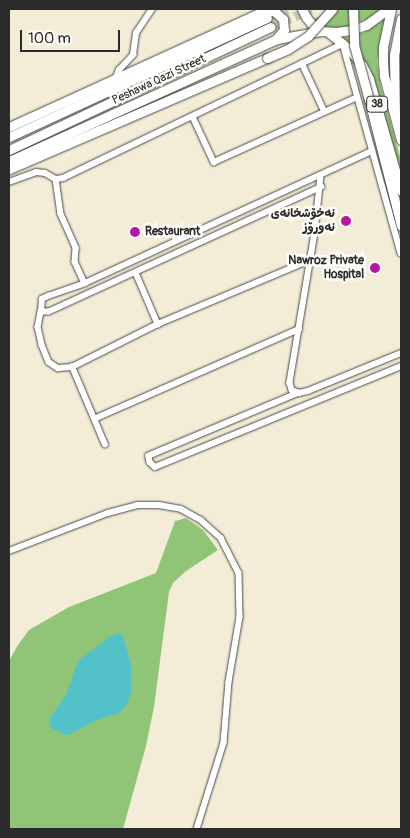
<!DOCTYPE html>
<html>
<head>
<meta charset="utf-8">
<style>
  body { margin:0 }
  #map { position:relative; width:410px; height:838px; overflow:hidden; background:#f3edd7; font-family:Pangolin,"Playpen Sans Arabic",sans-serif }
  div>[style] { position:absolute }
  .green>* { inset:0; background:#90c577 }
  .water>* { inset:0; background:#53c1c8 }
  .trunk-tunnel>* { height:9px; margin-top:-4.5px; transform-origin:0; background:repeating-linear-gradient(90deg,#cbc6b5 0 9px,transparent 0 13.5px) }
  .roads { filter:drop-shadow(0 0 1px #494845) drop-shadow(0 0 1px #494845) }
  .minor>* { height:5.5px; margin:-2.75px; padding:0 2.75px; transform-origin:2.75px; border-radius:2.75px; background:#fff }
  .primary>* { height:9px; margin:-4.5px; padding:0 4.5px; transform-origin:4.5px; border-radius:4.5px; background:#fff }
  .trunk>* { height:9px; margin:-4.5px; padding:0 4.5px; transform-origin:4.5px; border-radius:4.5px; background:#fff }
  .bridges { filter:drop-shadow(0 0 1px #494845) drop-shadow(0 0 1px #494845) }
  .trunk-bridge>* { height:9px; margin:-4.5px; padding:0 4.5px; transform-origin:4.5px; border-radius:4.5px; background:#fff }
  .dots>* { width:14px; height:14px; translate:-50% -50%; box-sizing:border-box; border:2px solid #fdfcf7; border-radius:50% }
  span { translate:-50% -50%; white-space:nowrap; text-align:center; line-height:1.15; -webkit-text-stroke:5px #fdfcf7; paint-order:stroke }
  .shield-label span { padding:1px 4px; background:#fdfcf7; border:1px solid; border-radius:4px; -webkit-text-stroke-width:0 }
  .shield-label { font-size:11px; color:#2b2b2b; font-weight:700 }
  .street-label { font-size:12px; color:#2b2b2b }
  .poi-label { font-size:12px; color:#2b2b2b; font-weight:700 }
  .right { translate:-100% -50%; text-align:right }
  .left { translate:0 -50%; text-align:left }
  .frame { position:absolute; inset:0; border:10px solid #2b2b2b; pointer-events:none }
  .scale { position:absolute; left:20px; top:30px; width:100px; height:22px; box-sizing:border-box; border:2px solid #2b2b2b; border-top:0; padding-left:6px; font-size:15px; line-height:18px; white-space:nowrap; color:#2b2b2b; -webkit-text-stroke:4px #fdfcf7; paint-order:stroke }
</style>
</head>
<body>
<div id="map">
  <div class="green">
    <i style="clip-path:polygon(337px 9px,383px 9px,372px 17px,346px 27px,321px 28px,311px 20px)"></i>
    <i style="clip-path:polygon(385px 19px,377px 61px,380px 83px,401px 160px,401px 177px,370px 68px,362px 58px,340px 39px,364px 33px)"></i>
    <i style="clip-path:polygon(186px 518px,203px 530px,218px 550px,186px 571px,173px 583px,169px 592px,154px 707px,146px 746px,123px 829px,9px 829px,9px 661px,18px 645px,29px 630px,69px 607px,156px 573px,175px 521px)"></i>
  </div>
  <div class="water">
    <i style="clip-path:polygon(118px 633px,123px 636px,131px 665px,131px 692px,127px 704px,119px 713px,94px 721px,70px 734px,65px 735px,53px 729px,50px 726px,49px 719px,66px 695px,78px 661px,109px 637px)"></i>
  </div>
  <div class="trunk-tunnel">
    <i style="left:267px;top:18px;width:23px;rotate:-23deg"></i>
    <i style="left:270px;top:27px;width:45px;rotate:-23.7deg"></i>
  </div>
  <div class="roads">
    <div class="minor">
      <i style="left:302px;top:63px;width:52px;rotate:64.9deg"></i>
      <i style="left:116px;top:77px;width:8px;rotate:-67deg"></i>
      <i style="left:119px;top:70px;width:21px;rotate:-47deg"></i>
      <i style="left:133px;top:55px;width:22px;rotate:-82deg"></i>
      <i style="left:136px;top:33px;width:29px;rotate:-56deg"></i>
      <i style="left:193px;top:117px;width:50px;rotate:65deg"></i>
      <i style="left:214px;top:162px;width:157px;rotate:-24.4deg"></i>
      <i style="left:321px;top:176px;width:57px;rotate:96deg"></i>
      <i style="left:315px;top:233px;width:152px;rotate:99.5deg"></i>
      <i style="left:290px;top:383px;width:7px;rotate:74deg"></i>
      <i style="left:292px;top:390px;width:8px;rotate:23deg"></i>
      <i style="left:299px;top:393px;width:9px;rotate:-13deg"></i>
      <i style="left:308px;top:391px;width:100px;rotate:-22.2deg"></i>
      <i style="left:56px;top:179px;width:35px;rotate:82deg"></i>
      <i style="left:61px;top:214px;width:37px;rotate:66deg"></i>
      <i style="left:76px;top:248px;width:14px;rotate:94deg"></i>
      <i style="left:75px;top:262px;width:23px;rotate:65deg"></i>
      <i style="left:9px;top:182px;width:29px;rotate:-20deg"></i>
      <i style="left:36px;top:172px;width:9px;rotate:6deg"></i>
      <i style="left:45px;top:173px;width:13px;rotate:29deg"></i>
      <i style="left:56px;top:179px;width:7px;rotate:-8deg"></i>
      <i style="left:63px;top:178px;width:310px;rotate:-25.6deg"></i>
      <i style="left:343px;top:44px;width:217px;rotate:74.5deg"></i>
      <i style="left:322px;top:187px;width:300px;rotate:155.4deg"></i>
      <i style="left:49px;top:312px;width:8px;rotate:180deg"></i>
      <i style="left:41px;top:312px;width:13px;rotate:-86deg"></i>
      <i style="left:42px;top:299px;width:7px;rotate:-27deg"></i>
      <i style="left:48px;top:296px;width:39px;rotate:-19deg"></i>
      <i style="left:85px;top:283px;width:316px;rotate:-24.7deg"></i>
      <i style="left:136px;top:273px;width:56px;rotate:66.7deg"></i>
      <i style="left:41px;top:312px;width:15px;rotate:101deg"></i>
      <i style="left:38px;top:327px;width:18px;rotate:77deg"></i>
      <i style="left:42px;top:345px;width:18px;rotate:68deg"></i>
      <i style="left:49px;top:362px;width:11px;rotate:34deg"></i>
      <i style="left:58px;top:368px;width:14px;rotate:-4deg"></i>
      <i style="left:299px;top:393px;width:163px;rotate:157.2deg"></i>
      <i style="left:149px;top:456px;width:6px;rotate:81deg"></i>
      <i style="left:150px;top:462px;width:7px;rotate:45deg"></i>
      <i style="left:155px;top:467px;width:266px;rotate:-22.3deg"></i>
      <i style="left:94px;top:419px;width:224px;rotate:-23.7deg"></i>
      <i style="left:105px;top:445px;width:85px;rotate:-112.9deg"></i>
      <i style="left:72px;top:367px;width:96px;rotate:-26.6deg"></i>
      <i style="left:158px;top:324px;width:165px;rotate:-22.8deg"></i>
      <i style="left:9px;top:551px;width:106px;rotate:-21deg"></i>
      <i style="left:108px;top:513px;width:30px;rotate:-15deg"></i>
      <i style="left:137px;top:505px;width:22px"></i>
      <i style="left:159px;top:505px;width:22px;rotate:10deg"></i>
      <i style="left:181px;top:509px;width:23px;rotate:29deg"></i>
      <i style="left:201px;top:520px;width:27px;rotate:42deg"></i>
      <i style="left:221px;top:538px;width:39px;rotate:63deg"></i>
      <i style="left:239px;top:573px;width:44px;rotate:88.7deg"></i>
      <i style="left:240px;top:617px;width:66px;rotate:99.6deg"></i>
      <i style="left:229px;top:682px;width:61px;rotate:94.7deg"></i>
      <i style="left:224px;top:743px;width:90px;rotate:107.4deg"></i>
    </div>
    <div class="primary">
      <i style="left:302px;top:9px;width:9px;rotate:63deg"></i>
      <i style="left:306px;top:17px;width:13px;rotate:51deg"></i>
      <i style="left:314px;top:27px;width:9px;rotate:27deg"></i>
      <i style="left:322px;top:31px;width:14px;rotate:4deg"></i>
      <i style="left:336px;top:32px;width:16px;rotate:-7deg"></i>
      <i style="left:352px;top:30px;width:15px;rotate:-20deg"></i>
      <i style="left:366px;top:25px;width:27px;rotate:-36deg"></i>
      <i style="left:391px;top:9px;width:39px;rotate:102deg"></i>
      <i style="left:383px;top:47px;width:15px;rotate:90deg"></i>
      <i style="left:383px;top:62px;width:14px;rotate:86deg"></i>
      <i style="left:384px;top:76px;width:66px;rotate:75.1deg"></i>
      <i style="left:328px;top:32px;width:26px;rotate:39deg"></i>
      <i style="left:348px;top:48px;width:22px;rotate:51deg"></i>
      <i style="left:362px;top:65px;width:16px;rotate:63deg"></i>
      <i style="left:369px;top:79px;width:116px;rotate:74.1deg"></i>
    </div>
    <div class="trunk">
      <i style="left:263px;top:12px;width:11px;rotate:-5deg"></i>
      <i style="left:274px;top:11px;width:12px;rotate:42deg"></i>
      <i style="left:283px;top:19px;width:11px;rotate:85deg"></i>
      <i style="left:284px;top:30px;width:12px;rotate:132deg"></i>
      <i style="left:369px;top:100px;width:130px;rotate:75.7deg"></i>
      <i style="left:395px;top:115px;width:60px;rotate:-91deg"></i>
      <i style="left:394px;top:55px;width:37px;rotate:-79deg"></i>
      <i style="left:9px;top:127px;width:285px;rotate:-24.5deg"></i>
      <i style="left:9px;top:137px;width:284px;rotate:-24.8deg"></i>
      <i style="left:9px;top:150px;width:289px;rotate:-25.2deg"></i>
      <i style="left:9px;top:161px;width:294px;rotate:-24.5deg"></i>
      <i style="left:277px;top:39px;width:46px;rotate:-10.1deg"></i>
      <i style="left:9px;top:169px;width:281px;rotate:-23.3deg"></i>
    </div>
  </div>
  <div class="bridges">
    <div class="trunk-bridge">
      <i style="left:353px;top:9px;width:36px;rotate:88deg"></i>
      <i style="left:354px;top:45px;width:57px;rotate:74.7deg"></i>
      <i style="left:267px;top:58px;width:23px;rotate:-23deg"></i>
      <i style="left:288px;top:49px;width:24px;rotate:-33deg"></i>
      <i style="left:308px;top:36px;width:36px;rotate:-48deg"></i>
    </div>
  </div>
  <div class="dots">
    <i style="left:346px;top:221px;background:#b5179e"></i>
    <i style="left:135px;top:232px;background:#b5179e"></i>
    <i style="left:375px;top:268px;background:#b5179e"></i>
  </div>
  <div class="shield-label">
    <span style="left:377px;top:104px">38</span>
  </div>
  <div class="street-label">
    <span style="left:159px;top:80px;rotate:-25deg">Peshawa Qazi Street</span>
  </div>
  <div class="poi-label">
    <span class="right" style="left:335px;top:221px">نەخۆشخانەی<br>نەورۆز</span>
    <span class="left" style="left:145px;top:232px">Restaurant</span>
    <span class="right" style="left:364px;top:268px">Nawroz Private<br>Hospital</span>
  </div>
  <div class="frame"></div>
  <div class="scale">100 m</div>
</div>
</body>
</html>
